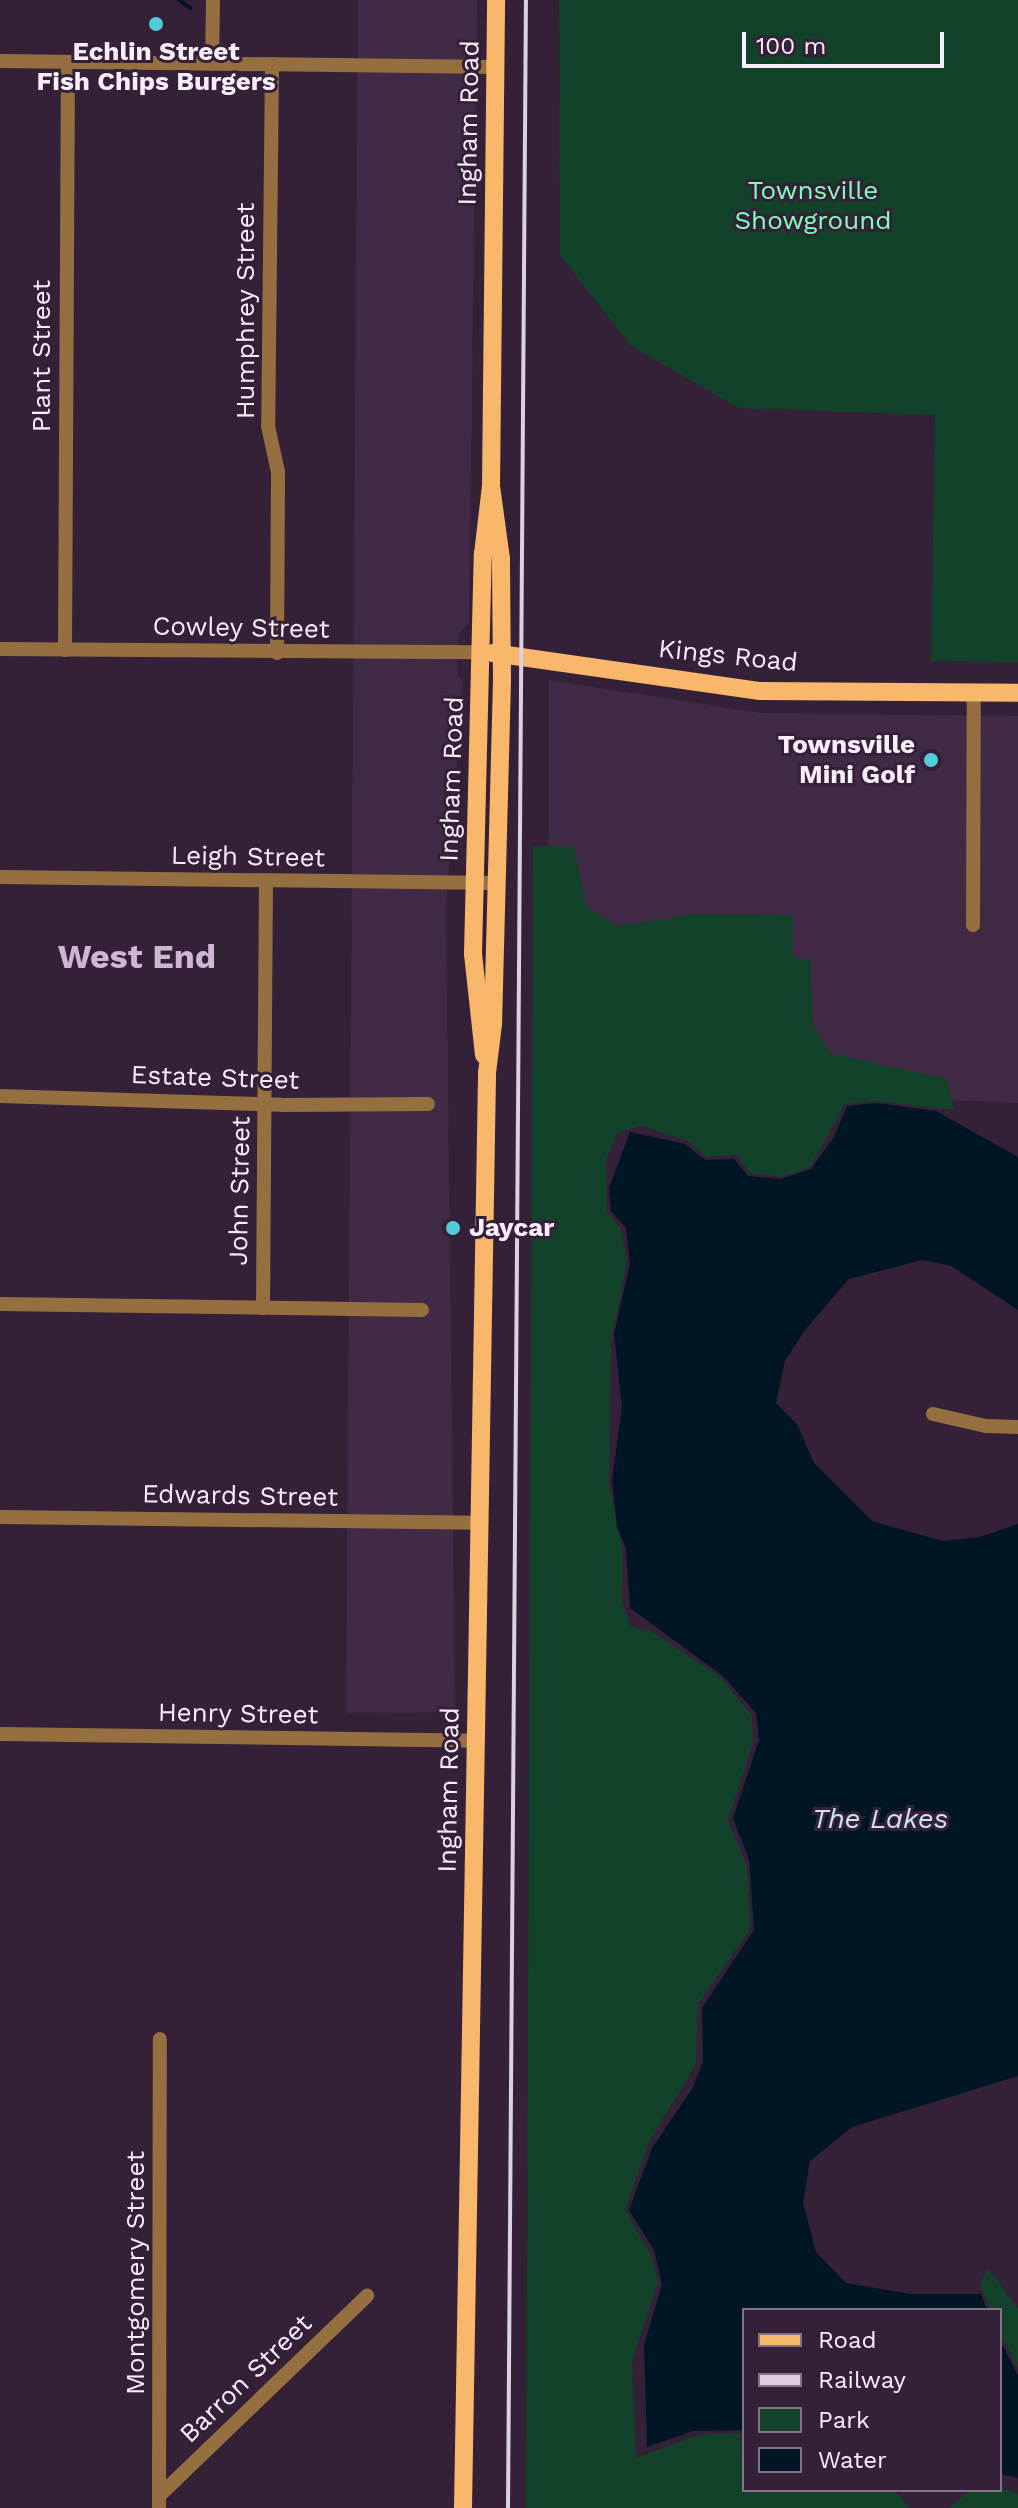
<!DOCTYPE html>
<html>
<head>
<meta charset="utf-8">
<style>
  body { margin:0 }
  #map { position:relative; width:1018px; height:2508px; overflow:hidden; background:#342138; font-family:"Work Sans",sans-serif }
  div>[style] { position:absolute }
  .built>* { inset:0; background:#412a46 }
  .green>* { inset:0; background:#12432a }
  .water>* { inset:0; background:#001625 }
  .stream>* { height:4px; margin:-2px; padding:0 2px; transform-origin:2px; border-radius:2px; background:#001625 }
  .minor>* { height:14px; margin:-7px; padding:0 7px; transform-origin:7px; border-radius:7px; background:#966f41 }
  .major>* { height:18px; margin:-9px; padding:0 9px; transform-origin:9px; border-radius:9px; background:#f8b76b }
  .rail>* { height:4px; margin:-2px; padding:0 2px; transform-origin:2px; border-radius:2px; background:#ddd0e1 }
  .dots>* { width:22px; height:22px; translate:-50% -50%; box-sizing:border-box; border:4px solid #342138; border-radius:50% }
  span { translate:-50% -50%; white-space:nowrap; text-align:center; line-height:1.15; -webkit-text-stroke:6px #342138; paint-order:stroke }
  .poi-label { font-size:26px; color:#faeefd; font-weight:700 }
  .right { translate:-100% -50%; text-align:right }
  .left { translate:0 -50%; text-align:left }
  .street-label { font-size:26px; color:#faeefd }
  .park-label { font-size:26px; color:#83feba }
  .water-label { font-size:28px; color:#cde3f0; font-style:italic }
  .district-label { font-size:34px; color:#cfb7d4; font-weight:700 }
  .legend { position:absolute; left:742px; top:2308px; width:260px; height:184px; box-sizing:border-box; background:#342138; border:2px solid #837387; margin:0; padding:10px 14px; list-style:none; font-size:24px; color:#faeefd }
  .legend li { display:flex; align-items:center; gap:16px; height:40px }
  .legend b { width:40px; border:2px solid #837387 }
  .scale { position:absolute; left:742px; top:32px; width:202px; height:36px; box-sizing:border-box; border:4px solid #faeefd; border-top:0; padding-left:10px; font-size:24px; line-height:28px; white-space:nowrap; color:#faeefd; -webkit-text-stroke:6px #342138; paint-order:stroke }
</style>
</head>
<body>
<div id="map">
  <div class="built">
    <i style="clip-path:polygon(358px 0,477px 0,469px 623px,458px 634px,457px 675px,463px 682px,446px 906px,455px 1712px,346px 1713px)"></i>
    <i style="clip-path:polygon(549px 680px,761px 713px,1018px 716px,1018px 1103px,548px 1082px)"></i>
  </div>
  <div class="green">
    <i style="clip-path:polygon(559px 0,1018px 0,1018px 662px,931px 661px,935px 415px,739px 408px,631px 346px,560px 255px)"></i>
    <i style="clip-path:polygon(533px 846px,574px 846px,586px 906px,617px 926px,695px 914px,793px 915px,793px 957px,810px 960px,813px 1025px,829px 1053px,947px 1079px,954px 1110px,876px 1101px,845px 1104px,810px 1167px,782px 1177px,749px 1173px,738px 1155px,706px 1157px,689px 1141px,642px 1126px,618px 1132px,606px 1160px,607px 1212px,621px 1229px,627px 1261px,611px 1340px,609px 1486px,623px 1550px,622px 1602px,631px 1626px,654px 1633px,721px 1678px,752px 1716px,753px 1742px,728px 1821px,747px 1866px,750px 1929px,698px 2004px,696px 2064px,649px 2142px,625px 2210px,652px 2257px,658px 2282px,632px 2361px,636px 2458px,698px 2435px,740px 2433px,744px 2490px,894px 2490px,910px 2508px,526px 2508px)"></i>
    <i style="clip-path:polygon(988px 2268px,1018px 2309px,1018px 2368px,1000px 2332px,1000px 2310px,991px 2310px,980px 2284px)"></i>
    <i style="clip-path:polygon(1000px 2487px,1018px 2494px,1018px 2508px,949px 2508px,970px 2490px)"></i>
  </div>
  <div class="water">
    <i style="clip-path:polygon(876px 1103px,936px 1111px,1018px 1157px,1018px 1310px,951px 1266px,922px 1260px,849px 1279px,805px 1330px,785px 1361px,776px 1403px,797px 1424px,814px 1463px,872px 1521px,942px 1541px,980px 1537px,1018px 1524px,1018px 2076px,852px 2127px,810px 2161px,803px 2203px,816px 2252px,846px 2283px,911px 2294px,981px 2294px,987px 2310px,744px 2310px,744px 2430px,693px 2431px,647px 2447px,644px 2345px,662px 2284px,654px 2250px,629px 2210px,652px 2148px,692px 2089px,703px 2063px,702px 2008px,754px 1930px,749px 1860px,733px 1818px,759px 1740px,756px 1713px,723px 1676px,630px 1608px,626px 1549px,617px 1527px,612px 1480px,622px 1406px,614px 1334px,630px 1264px,626px 1228px,611px 1211px,609px 1188px,630px 1132px,685px 1144px,705px 1160px,734px 1159px,748px 1176px,781px 1179px,811px 1169px,834px 1137px,847px 1106px)"></i>
    <i style="clip-path:polygon(1000px 2340px,1018px 2376px,1018px 2478px,1000px 2474px)"></i>
  </div>
  <div class="stream">
    <i style="left:179px;top:0;width:14px;rotate:36deg"></i>
  </div>
  <div class="minor">
    <i style="left:0;top:61px;width:496px;rotate:0.7deg"></i>
    <i style="left:212px;top:64px;width:64px;rotate:-89.1deg"></i>
    <i style="left:272px;top:64px;width:362px;rotate:90.6deg"></i>
    <i style="left:268px;top:426px;width:47px;rotate:77.7deg"></i>
    <i style="left:278px;top:472px;width:181px;rotate:90.3deg"></i>
    <i style="left:0;top:649px;width:482px;rotate:0.4deg"></i>
    <i style="left:65px;top:650px;width:588px;rotate:-89.71deg"></i>
    <i style="left:0;top:877px;width:496px;rotate:0.7deg"></i>
    <i style="left:973px;top:925px;width:233px;rotate:-89.8deg"></i>
    <i style="left:0;top:1096px;width:282px;rotate:1.8deg"></i>
    <i style="left:282px;top:1105px;width:146px;rotate:-0.4deg"></i>
    <i style="left:0;top:1304px;width:422px;rotate:0.8deg"></i>
    <i style="left:263px;top:1308px;width:426px;rotate:-89.6deg"></i>
    <i style="left:933px;top:1414px;width:54px;rotate:12.8deg"></i>
    <i style="left:986px;top:1426px;width:32px;rotate:2deg"></i>
    <i style="left:0;top:1517px;width:480px;rotate:0.7deg"></i>
    <i style="left:0;top:1734px;width:476px;rotate:0.8deg"></i>
    <i style="left:159px;top:2496px;width:289px;rotate:-43.9deg"></i>
    <i style="left:159px;top:2508px;width:469px;rotate:-89.9deg"></i>
  </div>
  <div class="major">
    <i style="left:493px;top:653px;width:270px;rotate:8.1deg"></i>
    <i style="left:760px;top:691px;width:258px;rotate:0.4deg"></i>
    <i style="left:484px;top:1055px;width:102px;rotate:-96.2deg"></i>
    <i style="left:473px;top:954px;width:400px;rotate:-88.6deg"></i>
    <i style="left:483px;top:554px;width:68px;rotate:-83.3deg"></i>
    <i style="left:491px;top:486px;width:486px;rotate:-89.4deg"></i>
    <i style="left:463px;top:2508px;width:1435px;rotate:-89.04deg"></i>
    <i style="left:487px;top:1073px;width:49px;rotate:-83deg"></i>
    <i style="left:493px;top:1024px;width:343px;rotate:-88.5deg"></i>
    <i style="left:502px;top:681px;width:122px;rotate:-90.5deg"></i>
    <i style="left:501px;top:559px;width:74px;rotate:-97.8deg"></i>
  </div>
  <div class="rail">
    <i style="left:508px;top:2508px;width:2508px;rotate:-89.59deg"></i>
  </div>
  <div class="dots">
    <i style="left:156px;top:24px;background:#53cbda"></i>
    <i style="left:931px;top:760px;background:#53cbda"></i>
    <i style="left:453px;top:1228px;background:#53cbda"></i>
  </div>
  <div class="poi-label">
    <span style="left:156px;top:67px">Echlin Street<br>Fish Chips Burgers</span>
    <span class="right" style="left:915px;top:760px">Townsville<br>Mini Golf</span>
    <span class="left" style="left:469px;top:1228px">Jaycar</span>
  </div>
  <div class="street-label">
    <span style="left:469px;top:123px;rotate:-89deg">Ingham Road</span>
    <span style="left:246px;top:311px;rotate:-90deg">Humphrey Street</span>
    <span style="left:42px;top:356px;rotate:-90deg">Plant Street</span>
    <span style="left:241px;top:628px;rotate:1deg">Cowley Street</span>
    <span style="left:728px;top:656px;rotate:6deg">Kings Road</span>
    <span style="left:452px;top:779px;rotate:-88deg">Ingham Road</span>
    <span style="left:248px;top:857px;rotate:1deg">Leigh Street</span>
    <span style="left:215px;top:1078px;rotate:2deg">Estate Street</span>
    <span style="left:240px;top:1191px;rotate:-89deg">John Street</span>
    <span style="left:240px;top:1496px;rotate:1deg">Edwards Street</span>
    <span style="left:238px;top:1714px;rotate:1deg">Henry Street</span>
    <span style="left:449px;top:1790px;rotate:-89deg">Ingham Road</span>
    <span style="left:136px;top:2273px;rotate:-90deg">Montgomery Street</span>
    <span style="left:246px;top:2379px;rotate:-44deg">Barron Street</span>
  </div>
  <div class="park-label">
    <span style="left:813px;top:206px">Townsville<br>Showground</span>
  </div>
  <div class="water-label">
    <span style="left:880px;top:1819px">The Lakes</span>
  </div>
  <div class="district-label">
    <span style="left:137px;top:957px">West End</span>
  </div>
  <ul class="legend">
  <li><b style="height:10px;background:#f8b76b"></b>Road</li>
  <li><b style="height:10px;background:#ddd0e1"></b>Railway</li>
  <li><b style="height:22px;background:#12432a"></b>Park</li>
  <li><b style="height:22px;background:#001625"></b>Water</li>
  </ul>
  <div class="scale">100 m</div>
</div>
</body>
</html>
